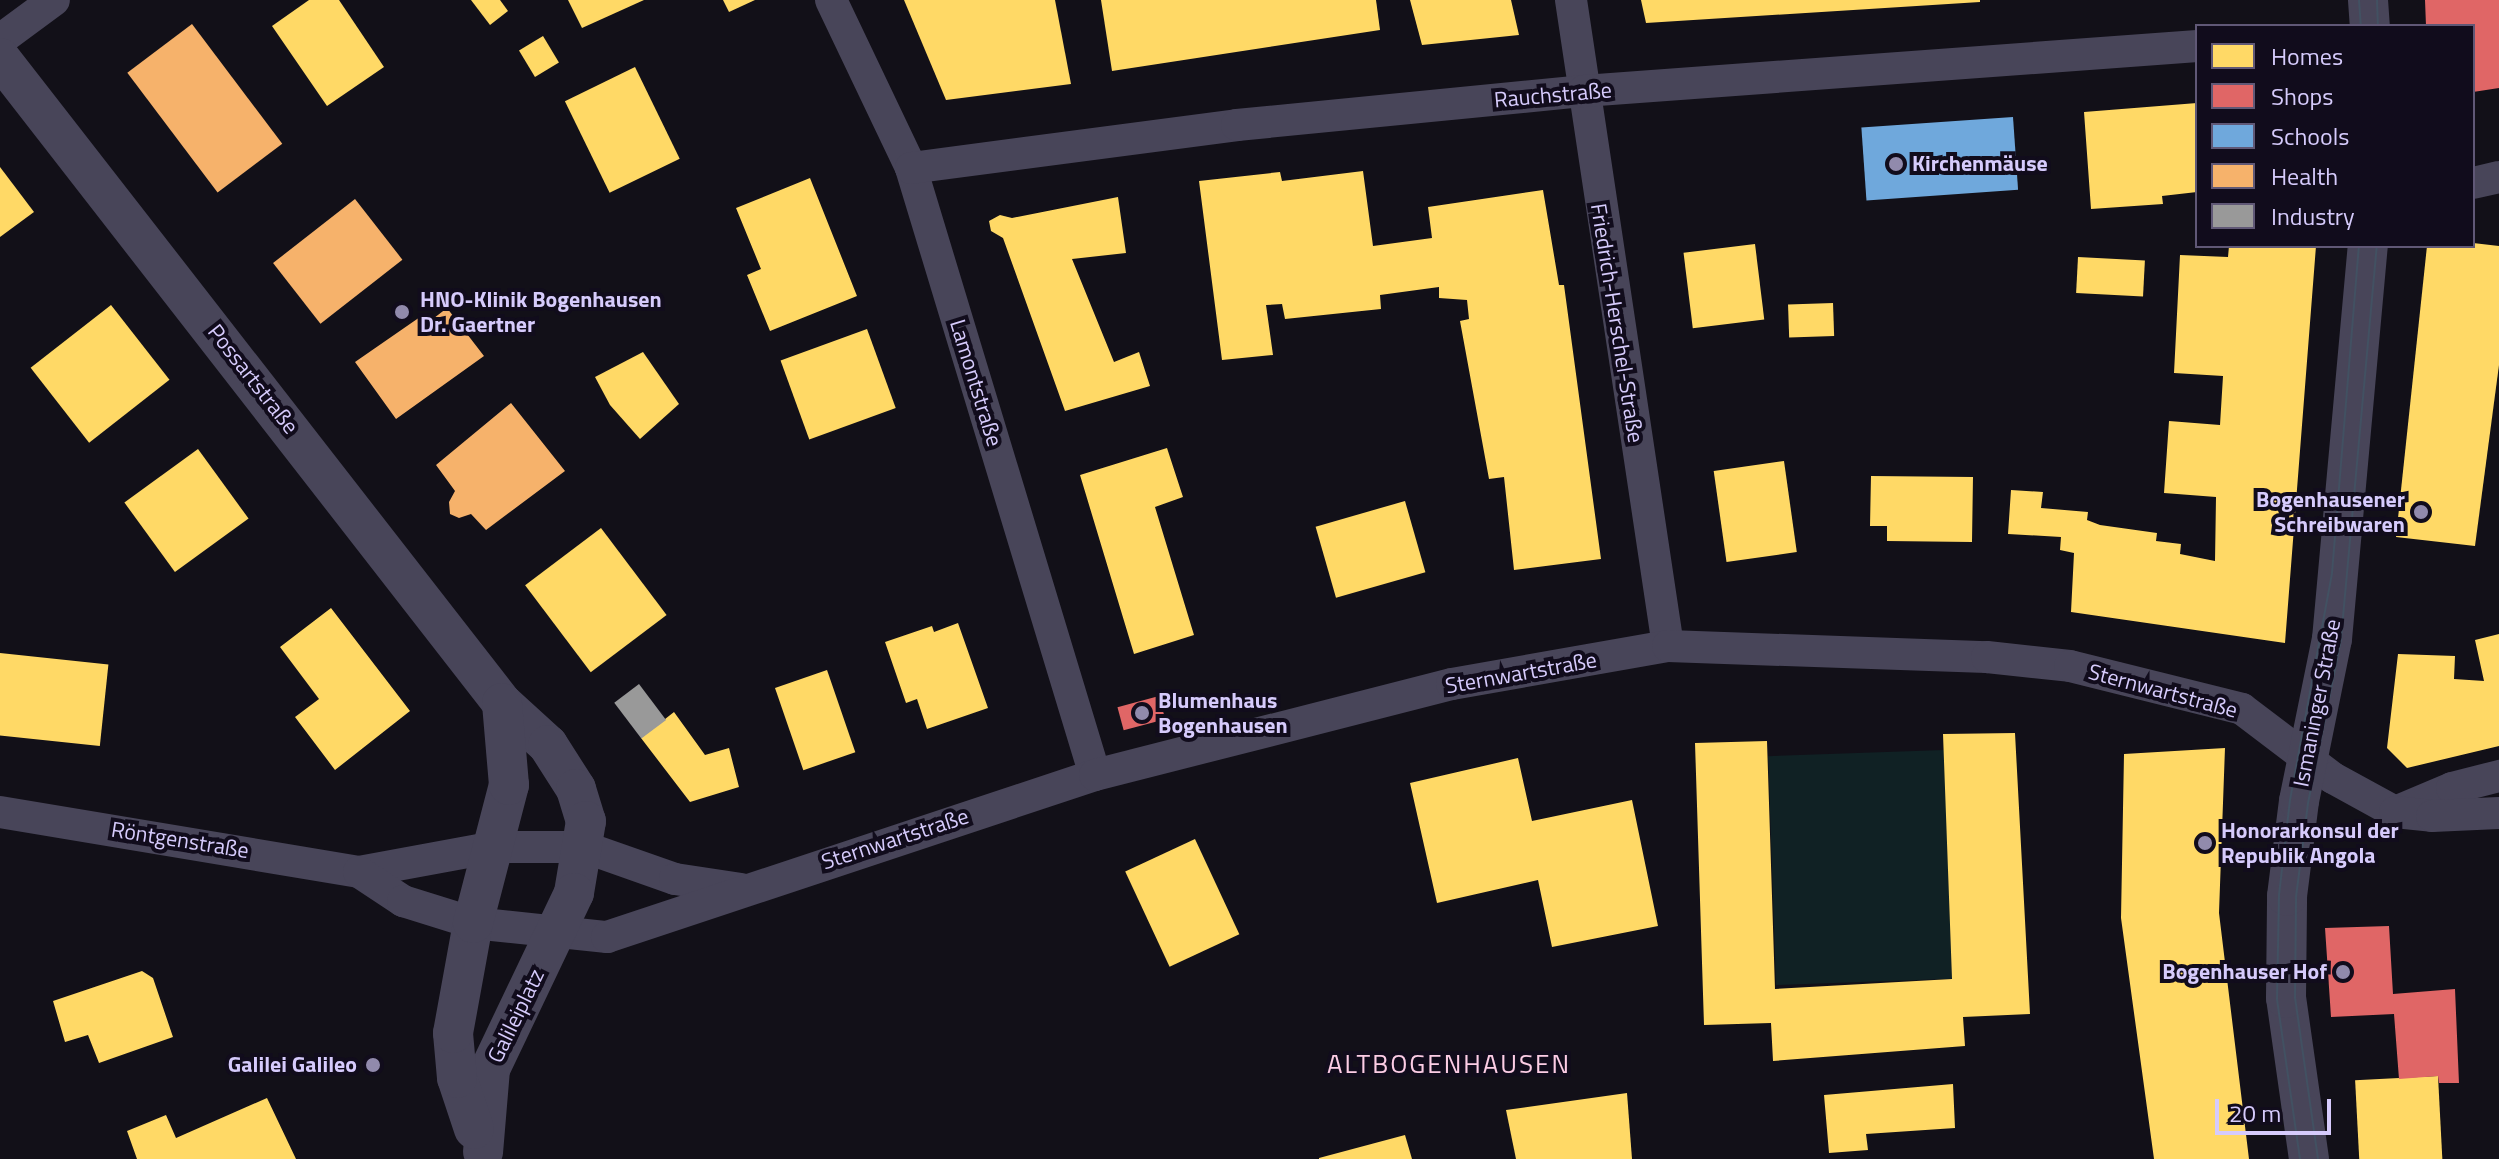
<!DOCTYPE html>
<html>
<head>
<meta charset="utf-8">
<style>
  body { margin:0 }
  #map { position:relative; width:2499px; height:1159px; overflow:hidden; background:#121018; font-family:"Titillium Web",sans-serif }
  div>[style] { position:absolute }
  .green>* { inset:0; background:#102124; transform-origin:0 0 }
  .homes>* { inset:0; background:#ffd966; transform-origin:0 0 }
  .shops>* { inset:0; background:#e06666; transform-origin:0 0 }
  .schools>* { inset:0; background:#6fa8dc; transform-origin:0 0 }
  .health>* { inset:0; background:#f6b26b; transform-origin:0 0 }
  .industry>* { inset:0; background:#999; transform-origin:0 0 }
  .minor>* { height:32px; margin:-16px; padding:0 16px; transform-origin:16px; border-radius:16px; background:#484559 }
  .tertiary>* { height:40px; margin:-20px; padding:0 20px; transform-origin:20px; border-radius:20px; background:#484559 }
  .tram>* { height:2px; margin:-1px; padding:0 1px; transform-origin:1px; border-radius:1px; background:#425162 }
  .dots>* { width:22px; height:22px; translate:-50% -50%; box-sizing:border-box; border:4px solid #110c1c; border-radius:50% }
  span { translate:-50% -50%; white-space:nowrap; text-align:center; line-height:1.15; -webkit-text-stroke:8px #110c1c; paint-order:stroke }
  .street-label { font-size:22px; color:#d6cbfc }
  .poi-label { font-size:22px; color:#d6cbfc; font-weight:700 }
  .left { translate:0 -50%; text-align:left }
  .right { translate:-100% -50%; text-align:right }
  .quarter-label { font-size:26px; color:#fccde5; letter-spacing:2px }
  .legend { position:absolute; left:2195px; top:24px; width:280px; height:224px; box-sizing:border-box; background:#110c1c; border:2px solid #605876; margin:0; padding:10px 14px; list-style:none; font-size:24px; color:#d6cbfc }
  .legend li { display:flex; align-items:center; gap:16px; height:40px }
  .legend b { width:40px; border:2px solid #605876 }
  .scale { position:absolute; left:2215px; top:1099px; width:116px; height:36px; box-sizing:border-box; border:4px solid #d6cbfc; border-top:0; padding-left:10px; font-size:24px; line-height:28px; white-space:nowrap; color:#d6cbfc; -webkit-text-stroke:6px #110c1c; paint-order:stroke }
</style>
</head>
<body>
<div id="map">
  <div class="green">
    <i style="left:1944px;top:750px;width:229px;height:176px;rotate:88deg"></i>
  </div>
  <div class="homes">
    <i style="clip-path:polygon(309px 0,339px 0,384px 67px,327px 106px,272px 26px)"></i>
    <i style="clip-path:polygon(471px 0,500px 0,508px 11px,490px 25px)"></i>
    <i style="clip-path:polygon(568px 0,644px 0,582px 28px)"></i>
    <i style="clip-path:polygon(723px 0,755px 0,729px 12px)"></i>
    <i style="clip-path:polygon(904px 0,1055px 0,1071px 84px,946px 100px)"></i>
    <i style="clip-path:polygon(1101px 0,1376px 0,1380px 30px,1112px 71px)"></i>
    <i style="clip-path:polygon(1410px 0,1511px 0,1519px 35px,1422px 45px)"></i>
    <i style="clip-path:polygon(1641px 0,1980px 0,1980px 2px,1646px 23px)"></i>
    <i style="left:543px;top:36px;width:31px;height:28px;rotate:59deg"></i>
    <i style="left:635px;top:67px;width:102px;height:78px;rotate:64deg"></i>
    <i style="clip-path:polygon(2197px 103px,2197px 192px,2162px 196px,2163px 204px,2091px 209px,2084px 112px)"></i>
    <i style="clip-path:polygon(0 167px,34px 212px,0 237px)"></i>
    <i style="clip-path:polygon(1363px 171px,1373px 246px,1432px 238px,1428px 207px,1543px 190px,1559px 285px,1564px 285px,1601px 559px,1514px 570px,1504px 477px,1489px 479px,1460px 321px,1469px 319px,1467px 300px,1439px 298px,1439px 287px,1380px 295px,1381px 309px,1285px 319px,1282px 304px,1266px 305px,1273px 355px,1222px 360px,1199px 181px,1280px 172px,1282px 181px)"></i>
    <i style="clip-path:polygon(810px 178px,857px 296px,770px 331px,747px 275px,761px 269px,736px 208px)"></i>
    <i style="clip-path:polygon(1118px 197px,1126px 253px,1072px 259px,1114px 362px,1139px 352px,1150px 386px,1065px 411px,1003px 238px,991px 231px,989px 221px,1000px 215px,1012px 218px)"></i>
    <i style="clip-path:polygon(2473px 243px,2499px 246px,2499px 365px,2475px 546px,2396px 537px,2427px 246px)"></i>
    <i style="left:1755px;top:244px;width:76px;height:72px;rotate:83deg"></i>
    <i style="clip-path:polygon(2229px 246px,2316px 246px,2285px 643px,2071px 612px,2074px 553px,2060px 550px,2061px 537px,2008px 534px,2011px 490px,2043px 492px,2041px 508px,2088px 512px,2087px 520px,2100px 525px,2157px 533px,2156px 541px,2181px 544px,2180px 554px,2215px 561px,2216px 497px,2164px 493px,2169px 421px,2220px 425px,2223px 376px,2174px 373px,2180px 255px,2228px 257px)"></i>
    <i style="left:2078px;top:257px;width:67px;height:36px;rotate:3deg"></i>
    <i style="left:1833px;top:303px;width:33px;height:45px;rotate:88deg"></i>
    <i style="left:111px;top:305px;width:95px;height:102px;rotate:52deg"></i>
    <i style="left:867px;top:329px;width:84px;height:92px;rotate:70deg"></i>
    <i style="clip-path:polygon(643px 352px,679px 404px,640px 439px,610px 405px,595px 377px)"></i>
    <i style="clip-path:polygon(1167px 448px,1183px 497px,1155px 507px,1194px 635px,1134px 654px,1080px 475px)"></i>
    <i style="left:198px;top:449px;width:86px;height:91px;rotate:54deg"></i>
    <i style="left:1784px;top:461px;width:92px;height:71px;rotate:82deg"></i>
    <i style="clip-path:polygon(1871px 476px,1973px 477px,1972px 542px,1887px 541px,1887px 526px,1870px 526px)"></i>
    <i style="left:1405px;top:501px;width:74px;height:93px;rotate:74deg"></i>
    <i style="left:601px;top:528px;width:109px;height:95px;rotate:53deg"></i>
    <i style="clip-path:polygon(331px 608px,410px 711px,335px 770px,295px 717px,319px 699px,280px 647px)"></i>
    <i style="clip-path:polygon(958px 623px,988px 708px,927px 729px,917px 699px,906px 703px,885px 642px,932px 626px,934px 632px)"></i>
    <i style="clip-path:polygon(2499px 634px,2499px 746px,2407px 768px,2387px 748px,2398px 654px,2455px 656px,2454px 679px,2484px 681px,2475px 640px)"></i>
    <i style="left:0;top:653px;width:109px;height:82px;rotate:6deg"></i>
    <i style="left:827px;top:670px;width:87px;height:55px;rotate:71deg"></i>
    <i style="clip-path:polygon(674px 712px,705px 755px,729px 748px,739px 787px,690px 802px,641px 738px)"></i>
    <i style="clip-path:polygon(2015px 733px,2030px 1014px,1963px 1017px,1965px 1046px,1773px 1061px,1771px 1023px,1704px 1025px,1695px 743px,1767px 741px,1775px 989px,1952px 979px,1943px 734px)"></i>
    <i style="clip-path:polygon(2225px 748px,2219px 913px,2249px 1159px,2154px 1159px,2121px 918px,2124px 754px)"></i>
    <i style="clip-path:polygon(1518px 758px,1532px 821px,1632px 800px,1658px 926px,1552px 947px,1538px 880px,1437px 903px,1410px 783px)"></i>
    <i style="left:1195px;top:839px;width:105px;height:77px;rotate:65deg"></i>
    <i style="clip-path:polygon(142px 971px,153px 978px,173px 1037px,99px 1063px,88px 1035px,65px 1042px,53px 1001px)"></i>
    <i style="left:2438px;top:1076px;width:83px;height:83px;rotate:87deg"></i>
    <i style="clip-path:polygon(1953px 1084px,1955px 1128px,1866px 1134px,1868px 1150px,1829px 1153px,1824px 1095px)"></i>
    <i style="clip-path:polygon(1627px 1093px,1632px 1159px,1516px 1159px,1506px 1110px)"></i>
    <i style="clip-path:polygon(267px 1098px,296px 1159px,137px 1159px,127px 1131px,166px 1115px,176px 1138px)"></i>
    <i style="clip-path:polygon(1405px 1135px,1412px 1159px,1319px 1159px,1319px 1158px)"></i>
  </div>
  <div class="shops">
    <i style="clip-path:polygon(2425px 0,2499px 0,2499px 88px,2473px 92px,2473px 26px,2426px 26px)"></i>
    <i style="left:1159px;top:696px;width:24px;height:43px;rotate:75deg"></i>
    <i style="clip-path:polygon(2389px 926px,2393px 994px,2455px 989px,2459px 1083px,2439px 1083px,2438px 1076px,2399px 1079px,2394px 1014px,2331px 1017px,2325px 928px)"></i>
  </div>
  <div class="schools">
    <i style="left:2013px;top:117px;width:73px;height:152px;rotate:86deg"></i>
  </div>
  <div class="health">
    <i style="left:192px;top:24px;width:150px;height:81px;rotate:53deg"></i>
    <i style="left:355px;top:199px;width:77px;height:104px;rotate:52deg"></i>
    <i style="clip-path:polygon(447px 308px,484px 356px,396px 419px,355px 362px,420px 317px,425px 325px)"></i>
    <i style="clip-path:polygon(511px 403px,565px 471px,486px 530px,471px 514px,459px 518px,450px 514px,449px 502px,455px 491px,436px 465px)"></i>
  </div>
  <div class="industry">
    <i style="left:639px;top:684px;width:45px;height:31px;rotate:53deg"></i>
  </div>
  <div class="minor">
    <i style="left:831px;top:0;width:186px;rotate:64.5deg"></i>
    <i style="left:911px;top:168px;width:634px;rotate:73.14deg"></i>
    <i style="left:1571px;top:0;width:653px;rotate:81.46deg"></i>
    <i style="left:0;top:40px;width:67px;rotate:-36.5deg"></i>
    <i style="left:911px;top:168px;width:329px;rotate:-7.5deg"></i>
    <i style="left:1237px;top:125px;width:349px;rotate:-5.6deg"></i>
    <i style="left:1584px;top:91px;width:615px;rotate:-4.2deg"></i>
    <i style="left:2473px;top:183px;width:27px;rotate:-13deg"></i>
    <i style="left:2400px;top:810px;width:56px;rotate:-22.9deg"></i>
    <i style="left:2452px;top:788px;width:49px;rotate:-14.3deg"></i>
    <i style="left:0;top:812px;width:364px;rotate:9.5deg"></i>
    <i style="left:359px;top:872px;width:138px;rotate:-10.4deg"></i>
    <i style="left:495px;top:847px;width:89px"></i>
    <i style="left:584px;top:847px;width:96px;rotate:19.4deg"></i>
    <i style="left:675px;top:879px;width:67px;rotate:8.6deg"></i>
    <i style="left:359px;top:872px;width:53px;rotate:33.4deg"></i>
    <i style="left:403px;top:901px;width:73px;rotate:17.4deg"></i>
    <i style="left:473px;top:923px;width:135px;rotate:6deg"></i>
    <i style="left:607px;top:937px;width:514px;rotate:-18.36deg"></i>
    <i style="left:1095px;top:775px;width:368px;rotate:-14.3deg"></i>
    <i style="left:1452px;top:684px;width:219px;rotate:-10deg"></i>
    <i style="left:1668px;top:646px;width:319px;rotate:2deg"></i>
    <i style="left:1987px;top:657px;width:83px;rotate:6.2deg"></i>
    <i style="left:2070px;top:666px;width:177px;rotate:14deg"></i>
    <i style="left:2242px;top:709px;width:114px;rotate:37.2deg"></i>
    <i style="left:2333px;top:778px;width:71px;rotate:28.7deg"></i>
    <i style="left:2395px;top:812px;width:37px;rotate:6deg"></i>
    <i style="left:2432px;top:816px;width:67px;rotate:-2.6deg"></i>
  </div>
  <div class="tertiary">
    <i style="left:2368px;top:0;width:26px;rotate:86deg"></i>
    <i style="left:0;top:58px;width:817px;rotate:52.11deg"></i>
    <i style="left:502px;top:703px;width:62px;rotate:42.4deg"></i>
    <i style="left:548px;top:745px;width:52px;rotate:57.5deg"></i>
    <i style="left:576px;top:789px;width:34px;rotate:73deg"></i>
    <i style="left:586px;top:821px;width:73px;rotate:99.5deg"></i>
    <i style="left:574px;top:893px;width:195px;rotate:115.5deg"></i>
    <i style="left:490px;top:1069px;width:83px;rotate:94.8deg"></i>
    <i style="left:474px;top:1129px;width:54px;rotate:-108.4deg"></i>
    <i style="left:457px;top:1078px;width:45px;rotate:-95.1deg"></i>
    <i style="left:453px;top:1033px;width:112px;rotate:-79.7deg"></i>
    <i style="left:473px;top:923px;width:143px;rotate:-75.4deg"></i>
    <i style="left:509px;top:785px;width:82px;rotate:-94.9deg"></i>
    <i style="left:2309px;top:1159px;width:163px;rotate:-98.1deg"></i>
    <i style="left:2286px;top:998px;width:102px;rotate:-89.4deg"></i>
    <i style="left:2287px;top:896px;width:96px;rotate:-82.8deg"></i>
    <i style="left:2299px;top:801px;width:165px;rotate:-78.5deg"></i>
    <i style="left:2332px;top:639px;width:395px;rotate:-84.8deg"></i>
  </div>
  <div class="tram">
    <i style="left:2359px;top:0;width:26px;rotate:86deg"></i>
    <i style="left:2377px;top:0;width:26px;rotate:88deg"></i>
    <i style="left:2300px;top:1159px;width:162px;rotate:-98.2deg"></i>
    <i style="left:2277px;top:999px;width:104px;rotate:-88.9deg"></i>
    <i style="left:2279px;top:895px;width:96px;rotate:-83.4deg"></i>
    <i style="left:2290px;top:800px;width:231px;rotate:-79.5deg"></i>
    <i style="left:2332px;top:573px;width:328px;rotate:-85.3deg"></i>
    <i style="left:2318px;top:1159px;width:163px;rotate:-98.1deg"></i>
    <i style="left:2295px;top:998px;width:101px;rotate:-89.4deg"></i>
    <i style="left:2296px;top:897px;width:95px;rotate:-82.7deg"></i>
    <i style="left:2308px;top:803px;width:167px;rotate:-78.6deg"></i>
    <i style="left:2341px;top:639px;width:395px;rotate:-84.8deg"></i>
  </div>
  <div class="dots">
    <i style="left:1896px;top:164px;background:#918aac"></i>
    <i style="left:402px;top:312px;background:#918aac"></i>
    <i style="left:2421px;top:512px;background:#918aac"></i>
    <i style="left:1142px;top:713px;background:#918aac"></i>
    <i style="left:2205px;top:843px;background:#918aac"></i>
    <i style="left:2343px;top:972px;background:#918aac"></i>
    <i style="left:373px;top:1065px;background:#918aac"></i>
  </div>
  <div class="street-label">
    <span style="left:1553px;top:95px;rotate:-5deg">Rauchstraße</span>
    <span style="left:1617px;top:323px;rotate:81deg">Friedrich-Herschel-Straße</span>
    <span style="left:253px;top:379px;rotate:52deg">Possartstraße</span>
    <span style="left:976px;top:383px;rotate:73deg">Lamontstraße</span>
    <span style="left:1521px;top:673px;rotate:-10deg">Sternwartstraße</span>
    <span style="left:2163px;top:691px;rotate:15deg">Sternwartstraße</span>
    <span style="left:2317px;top:703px;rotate:-79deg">Ismaninger Straße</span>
    <span style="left:895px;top:839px;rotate:-18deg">Sternwartstraße</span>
    <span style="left:180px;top:840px;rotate:9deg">Röntgenstraße</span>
    <span style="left:516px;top:1016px;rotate:-64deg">Galileiplatz</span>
  </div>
  <div class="poi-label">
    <span class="left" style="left:1912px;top:164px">Kirchenmäuse</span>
    <span class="left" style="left:420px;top:312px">HNO-Klinik Bogenhausen<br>Dr. Gaertner</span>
    <span class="right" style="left:2405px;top:512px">Bogenhausener<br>Schreibwaren</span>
    <span class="left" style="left:1158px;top:713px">Blumenhaus<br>Bogenhausen</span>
    <span class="left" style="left:2221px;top:843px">Honorarkonsul der<br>Republik Angola</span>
    <span class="right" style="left:2327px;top:972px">Bogenhauser Hof</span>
    <span class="right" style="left:357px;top:1065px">Galilei Galileo</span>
  </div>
  <div class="quarter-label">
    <span style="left:1449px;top:1064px">ALTBOGENHAUSEN</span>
  </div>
  <ul class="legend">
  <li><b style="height:22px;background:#ffd966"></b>Homes</li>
  <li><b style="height:22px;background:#e06666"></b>Shops</li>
  <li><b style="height:22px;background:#6fa8dc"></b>Schools</li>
  <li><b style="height:22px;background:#f6b26b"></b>Health</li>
  <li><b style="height:22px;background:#999"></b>Industry</li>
  </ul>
  <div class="scale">20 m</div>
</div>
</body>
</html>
